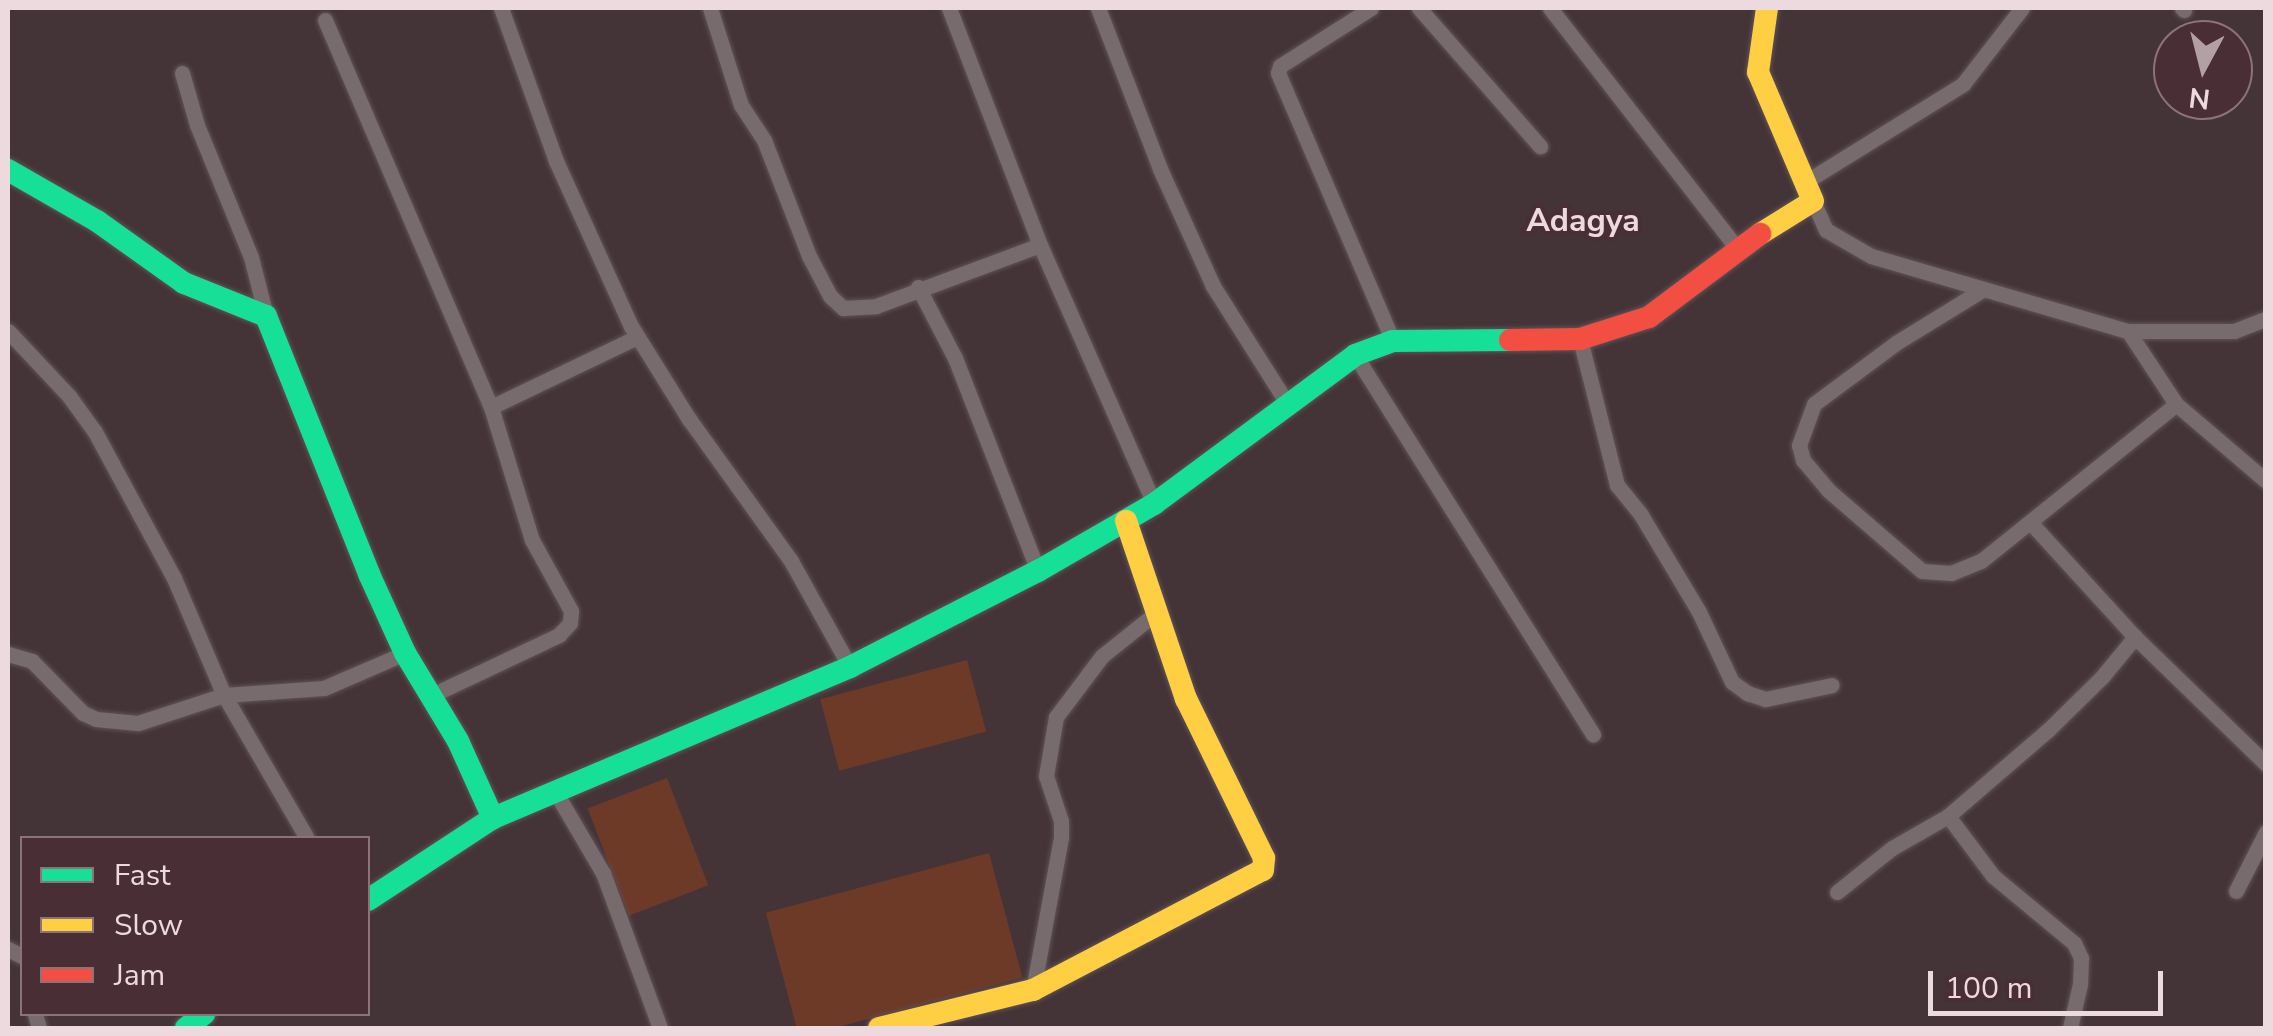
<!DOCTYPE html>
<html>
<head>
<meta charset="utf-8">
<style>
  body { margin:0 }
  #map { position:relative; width:2273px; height:1036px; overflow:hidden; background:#443438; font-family:"Nunito Sans",sans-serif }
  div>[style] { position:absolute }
  .green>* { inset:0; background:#6e3a28; transform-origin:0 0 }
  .roads { filter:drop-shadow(0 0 2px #605256) drop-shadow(0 0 2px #605256) }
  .street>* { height:15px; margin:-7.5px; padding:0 7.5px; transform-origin:7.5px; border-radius:7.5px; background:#776b6e }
  .fast>* { height:22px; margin:-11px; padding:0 11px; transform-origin:11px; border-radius:11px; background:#16e098 }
  .slow>* { height:22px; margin:-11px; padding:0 11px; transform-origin:11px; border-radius:11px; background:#ffcf43 }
  .jam>* { height:22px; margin:-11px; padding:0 11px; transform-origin:11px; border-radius:11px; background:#f24e42 }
  span { translate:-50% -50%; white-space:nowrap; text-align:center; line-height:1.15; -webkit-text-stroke:8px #4a2e35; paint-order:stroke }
  .quarter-label { font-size:32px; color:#eddade; font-weight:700 }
  .frame { position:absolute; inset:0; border:10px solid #eddade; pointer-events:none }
  .legend { position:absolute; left:20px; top:836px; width:350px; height:180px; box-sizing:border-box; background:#4a2e35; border:2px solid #8b7379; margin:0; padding:12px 18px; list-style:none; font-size:30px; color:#eddade }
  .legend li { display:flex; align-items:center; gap:20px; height:50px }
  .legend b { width:50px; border:2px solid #8b7379 }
  .north { position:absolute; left:2153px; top:20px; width:100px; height:100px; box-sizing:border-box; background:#4a2e35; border:2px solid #8b7379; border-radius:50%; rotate:187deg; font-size:28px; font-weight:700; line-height:40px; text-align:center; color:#eddade }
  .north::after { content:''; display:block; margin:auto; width:35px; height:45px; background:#b2a0a4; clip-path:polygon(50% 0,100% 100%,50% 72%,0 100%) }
  .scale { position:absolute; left:1928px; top:971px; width:235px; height:45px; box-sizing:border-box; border:5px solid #eddade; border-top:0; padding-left:12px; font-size:30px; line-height:35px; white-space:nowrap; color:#eddade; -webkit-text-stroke:8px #4a2e35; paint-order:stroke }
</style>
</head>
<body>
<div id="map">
  <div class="green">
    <i style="left:967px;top:660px;width:74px;height:152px;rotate:75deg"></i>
    <i style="left:667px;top:778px;width:115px;height:85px;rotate:69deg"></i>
    <i style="left:989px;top:853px;width:129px;height:231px;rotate:75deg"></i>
  </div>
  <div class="roads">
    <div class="street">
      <i style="left:501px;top:8px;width:163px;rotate:70.2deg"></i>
      <i style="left:556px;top:161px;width:181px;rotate:65.6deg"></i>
      <i style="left:631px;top:326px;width:110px;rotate:58.1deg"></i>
      <i style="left:689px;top:419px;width:175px;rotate:54.3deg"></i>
      <i style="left:791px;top:561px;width:121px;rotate:60.9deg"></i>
      <i style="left:710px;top:8px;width:102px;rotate:72.3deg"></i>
      <i style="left:741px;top:105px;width:42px;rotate:56.7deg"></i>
      <i style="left:764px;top:140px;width:124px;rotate:68.8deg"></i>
      <i style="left:809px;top:256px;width:45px;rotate:62.3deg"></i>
      <i style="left:830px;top:296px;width:18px;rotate:43deg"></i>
      <i style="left:843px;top:308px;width:33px;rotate:-3deg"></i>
      <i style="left:876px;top:306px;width:175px;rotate:-20.4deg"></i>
      <i style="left:949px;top:8px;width:254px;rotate:69deg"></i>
      <i style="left:1040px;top:245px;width:283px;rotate:66.2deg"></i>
      <i style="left:1098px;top:8px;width:173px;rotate:68.9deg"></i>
      <i style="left:1160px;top:169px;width:128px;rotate:65.6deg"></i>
      <i style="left:1213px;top:286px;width:138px;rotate:57.7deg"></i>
      <i style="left:1371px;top:8px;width:108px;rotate:147.5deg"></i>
      <i style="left:1280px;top:66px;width:7px;rotate:106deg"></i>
      <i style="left:1278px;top:73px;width:292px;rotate:66.8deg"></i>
      <i style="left:1419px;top:8px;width:184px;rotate:48.8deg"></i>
      <i style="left:1550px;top:8px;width:304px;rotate:52.1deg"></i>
      <i style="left:2182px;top:8px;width:3px;rotate:45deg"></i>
      <i style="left:325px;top:20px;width:421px;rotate:66.8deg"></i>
      <i style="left:491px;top:407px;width:139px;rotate:72.9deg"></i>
      <i style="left:532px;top:540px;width:81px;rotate:61.2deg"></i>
      <i style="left:571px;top:611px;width:12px;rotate:95deg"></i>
      <i style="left:570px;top:623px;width:16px;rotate:133deg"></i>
      <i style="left:559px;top:635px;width:140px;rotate:154.7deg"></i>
      <i style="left:182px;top:73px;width:54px;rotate:73.9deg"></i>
      <i style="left:197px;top:125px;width:143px;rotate:67.8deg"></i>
      <i style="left:251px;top:257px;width:61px;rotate:75.7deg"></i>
      <i style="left:1802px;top:184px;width:190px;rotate:-31.8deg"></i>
      <i style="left:1963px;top:84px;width:96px;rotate:-52.2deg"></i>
      <i style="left:1813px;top:201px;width:32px;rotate:66deg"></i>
      <i style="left:1826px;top:230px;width:52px;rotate:30deg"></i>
      <i style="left:1871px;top:256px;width:268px;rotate:16.3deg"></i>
      <i style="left:2128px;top:331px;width:106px"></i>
      <i style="left:2234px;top:331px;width:34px;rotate:-21deg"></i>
      <i style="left:918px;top:287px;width:80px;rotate:62.5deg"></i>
      <i style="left:955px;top:358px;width:229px;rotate:68.7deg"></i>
      <i style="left:1982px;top:290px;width:101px;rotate:148.4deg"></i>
      <i style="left:1896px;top:343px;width:102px;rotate:143.4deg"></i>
      <i style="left:1814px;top:404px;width:44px;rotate:110.1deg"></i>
      <i style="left:1799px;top:445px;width:16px;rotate:75deg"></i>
      <i style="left:1803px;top:460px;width:39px;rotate:50deg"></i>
      <i style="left:1828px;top:490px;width:124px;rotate:40.8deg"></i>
      <i style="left:1922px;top:571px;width:29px;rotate:4deg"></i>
      <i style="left:1951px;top:573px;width:32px;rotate:-22deg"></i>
      <i style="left:1981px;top:561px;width:250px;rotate:-38.8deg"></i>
      <i style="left:8px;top:331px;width:89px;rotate:46.8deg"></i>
      <i style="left:69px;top:396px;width:44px;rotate:54.2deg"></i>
      <i style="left:95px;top:432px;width:166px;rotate:61.6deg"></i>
      <i style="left:174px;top:578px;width:127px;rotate:66.9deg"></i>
      <i style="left:224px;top:695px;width:165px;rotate:59.9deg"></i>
      <i style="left:2128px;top:331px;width:87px;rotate:56.7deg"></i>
      <i style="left:2176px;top:404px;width:118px;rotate:40.5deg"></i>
      <i style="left:1580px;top:339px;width:151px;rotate:75.8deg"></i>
      <i style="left:1617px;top:485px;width:38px;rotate:51deg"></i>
      <i style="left:1641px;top:515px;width:113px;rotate:59.1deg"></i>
      <i style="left:1699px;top:612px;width:77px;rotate:64.8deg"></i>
      <i style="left:1732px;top:682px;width:19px;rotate:36deg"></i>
      <i style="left:1747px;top:693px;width:19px;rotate:18deg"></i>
      <i style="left:1765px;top:699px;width:68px;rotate:-11.8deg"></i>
      <i style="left:1355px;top:355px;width:448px;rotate:57.9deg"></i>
      <i style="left:491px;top:407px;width:162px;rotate:-25.6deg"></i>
      <i style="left:2030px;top:522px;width:156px;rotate:47.6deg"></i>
      <i style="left:2135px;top:637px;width:182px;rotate:44.1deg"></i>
      <i style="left:8px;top:654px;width:25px;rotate:16deg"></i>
      <i style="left:32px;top:661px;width:73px;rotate:45.6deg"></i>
      <i style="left:83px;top:713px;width:14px;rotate:25deg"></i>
      <i style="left:96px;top:719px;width:42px;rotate:5.4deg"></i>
      <i style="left:138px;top:723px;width:90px;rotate:-18deg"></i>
      <i style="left:224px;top:695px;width:100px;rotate:-4deg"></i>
      <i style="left:324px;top:688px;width:88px;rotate:-23.4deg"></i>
      <i style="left:556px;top:793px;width:93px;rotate:59.6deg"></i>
      <i style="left:603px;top:873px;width:165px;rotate:69.8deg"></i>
      <i style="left:1948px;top:816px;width:75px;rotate:53.1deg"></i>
      <i style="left:1993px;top:876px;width:105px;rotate:39.6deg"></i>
      <i style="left:2074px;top:943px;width:17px;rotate:65deg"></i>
      <i style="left:2081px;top:958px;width:26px;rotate:92deg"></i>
      <i style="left:2080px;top:984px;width:45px;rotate:102.8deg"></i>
      <i style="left:2236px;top:891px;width:66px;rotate:-63deg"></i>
      <i style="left:1837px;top:892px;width:70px;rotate:-38.7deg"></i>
      <i style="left:1892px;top:848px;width:64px;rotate:-29.7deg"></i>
      <i style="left:1948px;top:816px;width:132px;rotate:-40.7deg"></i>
      <i style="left:2048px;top:730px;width:76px;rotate:-44.5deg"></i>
      <i style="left:2102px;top:677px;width:52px;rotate:-50.5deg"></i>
      <i style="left:8px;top:949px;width:16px;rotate:27deg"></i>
      <i style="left:1033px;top:990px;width:155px;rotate:-79.6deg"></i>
      <i style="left:1061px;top:838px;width:17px;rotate:-90deg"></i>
      <i style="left:1061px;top:821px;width:47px;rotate:-108.4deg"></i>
      <i style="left:1046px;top:776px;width:60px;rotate:-80.4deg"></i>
      <i style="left:1056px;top:717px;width:76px;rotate:-53deg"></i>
      <i style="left:1102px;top:656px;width:70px;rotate:-38.7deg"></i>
      <i style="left:35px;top:1014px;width:15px;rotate:74deg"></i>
    </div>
    <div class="fast">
      <i style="left:8px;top:170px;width:103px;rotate:29.8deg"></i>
      <i style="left:97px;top:221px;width:107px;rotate:35.5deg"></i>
      <i style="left:184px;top:283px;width:88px;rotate:21.9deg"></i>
      <i style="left:266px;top:316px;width:278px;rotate:68.2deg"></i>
      <i style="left:369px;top:574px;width:87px;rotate:65.5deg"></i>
      <i style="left:405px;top:653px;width:103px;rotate:58.9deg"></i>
      <i style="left:458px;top:741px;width:85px;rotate:65.6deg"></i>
      <i style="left:368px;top:900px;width:149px;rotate:-33.3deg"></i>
      <i style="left:493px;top:818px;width:388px;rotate:-22.9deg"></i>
      <i style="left:850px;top:667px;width:211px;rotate:-27.1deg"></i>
      <i style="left:1038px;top:571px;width:134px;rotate:-30deg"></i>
      <i style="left:1154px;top:504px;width:250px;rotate:-36.5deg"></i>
      <i style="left:1355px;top:355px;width:40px;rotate:-20.2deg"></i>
      <i style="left:1393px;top:341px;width:117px;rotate:-0.5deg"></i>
      <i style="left:186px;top:1028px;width:23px;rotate:-38deg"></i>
    </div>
    <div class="slow">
      <i style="left:1760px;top:234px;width:62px;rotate:-31.9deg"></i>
      <i style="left:1813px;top:201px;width:140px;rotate:-113.1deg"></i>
      <i style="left:1758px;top:72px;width:65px;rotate:-82deg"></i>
      <i style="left:879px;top:1028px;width:159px;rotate:-13.9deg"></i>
      <i style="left:1033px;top:990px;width:259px;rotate:-27.6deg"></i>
      <i style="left:1263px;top:870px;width:12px;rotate:-85deg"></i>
      <i style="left:1264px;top:858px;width:177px;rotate:-116.1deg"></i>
      <i style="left:1186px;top:699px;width:188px;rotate:-108.6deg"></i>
    </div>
    <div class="jam">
      <i style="left:1510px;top:340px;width:70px;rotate:-0.8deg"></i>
      <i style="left:1580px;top:339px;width:72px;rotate:-17.7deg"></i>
      <i style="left:1649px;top:317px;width:139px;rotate:-36.8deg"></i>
    </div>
  </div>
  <div class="quarter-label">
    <span style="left:1583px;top:221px">Adagya</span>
  </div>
  <div class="frame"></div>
  <ul class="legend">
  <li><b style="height:12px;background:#16e098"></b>Fast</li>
  <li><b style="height:12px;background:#ffcf43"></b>Slow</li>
  <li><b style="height:12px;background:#f24e42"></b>Jam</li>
  </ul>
  <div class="north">N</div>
  <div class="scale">100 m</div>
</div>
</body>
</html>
